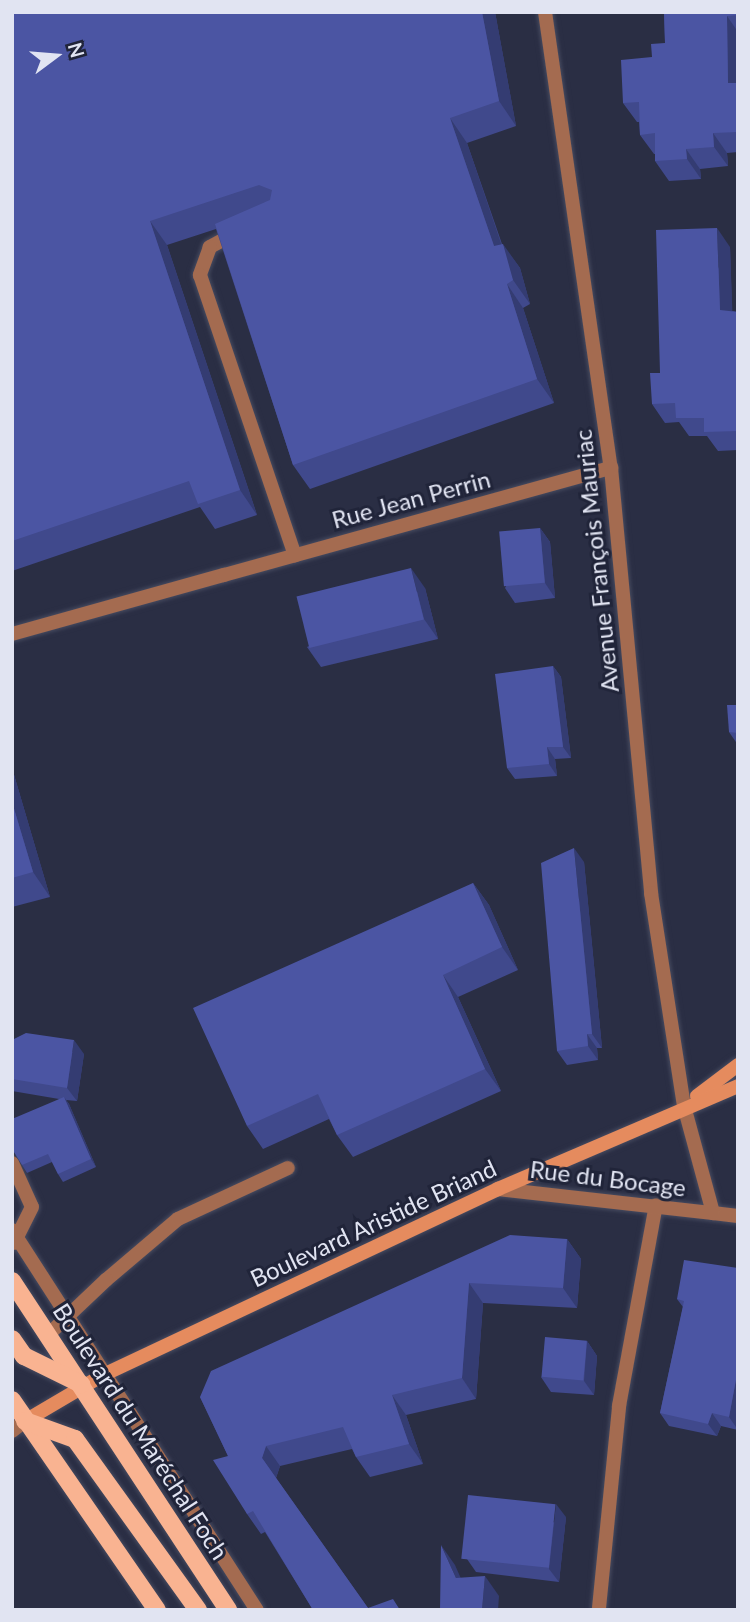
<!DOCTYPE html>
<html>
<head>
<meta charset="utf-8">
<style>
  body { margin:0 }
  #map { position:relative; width:750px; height:1622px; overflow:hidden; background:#2a2e44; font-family:Lato,sans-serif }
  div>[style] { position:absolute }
  .roads { filter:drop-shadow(0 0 2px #474b60) drop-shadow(0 0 2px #474b60) }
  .service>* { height:14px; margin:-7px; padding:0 7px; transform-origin:7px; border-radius:7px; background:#a46b50 }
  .minor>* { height:14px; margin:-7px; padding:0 7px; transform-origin:7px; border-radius:7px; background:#a46b50 }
  .tertiary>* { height:14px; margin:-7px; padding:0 7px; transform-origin:7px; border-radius:7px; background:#a46b50 }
  .secondary>* { height:14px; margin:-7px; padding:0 7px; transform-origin:7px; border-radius:7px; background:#e58b5e }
  .primary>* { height:18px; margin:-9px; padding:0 9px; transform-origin:9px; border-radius:9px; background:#f9b391 }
  .wall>* { inset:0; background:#40498c }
  .shaded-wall>* { inset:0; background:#343c72 }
  .building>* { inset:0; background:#4b55a3; transform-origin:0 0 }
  span { translate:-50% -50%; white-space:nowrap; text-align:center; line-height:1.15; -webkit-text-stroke:6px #202439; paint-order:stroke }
  .street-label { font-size:24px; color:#e1e4f2 }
  .frame { position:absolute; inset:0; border:14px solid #e1e4f2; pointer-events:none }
  .north { position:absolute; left:21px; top:21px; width:70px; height:70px; -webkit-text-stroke:5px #202439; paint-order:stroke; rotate:74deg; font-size:19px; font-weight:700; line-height:28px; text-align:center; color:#e1e4f2 }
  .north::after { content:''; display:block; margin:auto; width:24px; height:32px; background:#e1e4f2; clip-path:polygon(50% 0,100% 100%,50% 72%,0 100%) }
</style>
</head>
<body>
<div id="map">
  <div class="roads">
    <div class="service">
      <i style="left:236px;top:233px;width:30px;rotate:152deg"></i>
      <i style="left:210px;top:247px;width:30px;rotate:110deg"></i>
      <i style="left:200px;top:275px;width:296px;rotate:71.3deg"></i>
      <i style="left:12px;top:634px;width:220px;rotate:-15.6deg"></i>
      <i style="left:12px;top:1163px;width:48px;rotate:65.6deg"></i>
      <i style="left:32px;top:1207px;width:40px;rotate:116.6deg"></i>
      <i style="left:12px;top:1230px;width:452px;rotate:57.2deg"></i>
      <i style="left:106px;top:1280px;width:94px;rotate:-40.3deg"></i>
      <i style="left:178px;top:1219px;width:121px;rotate:-24.9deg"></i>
      <i style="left:599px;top:1608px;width:203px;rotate:-84.3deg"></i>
      <i style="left:619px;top:1406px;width:204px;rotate:-79.6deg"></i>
    </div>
    <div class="minor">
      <i style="left:545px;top:12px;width:461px;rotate:81.8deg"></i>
      <i style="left:611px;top:468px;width:427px;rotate:84.6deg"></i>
      <i style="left:651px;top:893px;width:216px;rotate:81.2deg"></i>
      <i style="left:224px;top:575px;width:402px;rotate:-15.5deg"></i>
      <i style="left:49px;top:1334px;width:79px;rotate:-43.5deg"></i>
      <i style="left:12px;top:1431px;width:16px;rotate:-38deg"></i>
    </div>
    <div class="tertiary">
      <i style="left:684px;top:1106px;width:111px;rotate:74.8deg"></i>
      <i style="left:713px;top:1213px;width:25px;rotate:7deg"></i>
      <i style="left:498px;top:1189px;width:216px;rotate:6.4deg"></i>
    </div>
    <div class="secondary">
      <i style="left:697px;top:1096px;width:51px;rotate:-37.1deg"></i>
      <i style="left:25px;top:1421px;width:91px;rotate:-30.5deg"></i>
      <i style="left:103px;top:1375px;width:437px;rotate:-25.2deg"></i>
      <i style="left:498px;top:1189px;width:261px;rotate:-23.2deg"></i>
    </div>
    <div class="primary">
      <i style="left:12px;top:1281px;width:394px;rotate:56.7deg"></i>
      <i style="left:12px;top:1339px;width:21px;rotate:55deg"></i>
      <i style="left:24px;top:1356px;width:64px;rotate:26.2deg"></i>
      <i style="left:12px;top:1400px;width:255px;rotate:55.4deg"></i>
      <i style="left:25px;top:1421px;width:53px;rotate:19.8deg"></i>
      <i style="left:75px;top:1439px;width:211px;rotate:54.3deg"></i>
    </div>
  </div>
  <div class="wall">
    <i style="clip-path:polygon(12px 12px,495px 12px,516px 126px,467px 143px,502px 244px,520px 268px,530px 304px,523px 308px,554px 403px,310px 489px,293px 465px,216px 229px,167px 245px,257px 515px,215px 529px,200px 507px,12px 571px)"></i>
    <i style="clip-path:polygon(664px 12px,738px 12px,738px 152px,727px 153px,728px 166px,700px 169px,701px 179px,669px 181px,655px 161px,655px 154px,654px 154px,640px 135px,639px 122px,637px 122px,623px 103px,652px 57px,665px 43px)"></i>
    <i style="clip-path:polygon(730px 247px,732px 311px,738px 312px,738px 450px,718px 451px,707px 436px,689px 436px,679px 422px,665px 423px,652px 404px,660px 373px)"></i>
    <i style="clip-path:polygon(540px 528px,550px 542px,555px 598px,515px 603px,505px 588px)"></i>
    <i style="clip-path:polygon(425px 588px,438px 639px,321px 667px,307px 647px)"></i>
    <i style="clip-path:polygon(553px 666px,561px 677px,571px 758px,555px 759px,557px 776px,515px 779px,507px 768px)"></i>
    <i style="clip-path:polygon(738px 705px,738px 745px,729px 732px)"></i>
    <i style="clip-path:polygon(12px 768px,50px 897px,12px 907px)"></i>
    <i style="clip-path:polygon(584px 862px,602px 1048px,597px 1048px,598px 1060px,567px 1065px,557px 1051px)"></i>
    <i style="clip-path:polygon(473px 883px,489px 905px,518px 970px,458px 997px,501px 1091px,353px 1157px,337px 1135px,329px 1119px,263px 1149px,247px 1126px)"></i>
    <i style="clip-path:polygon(12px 1040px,84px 1054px,77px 1101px,66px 1100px,69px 1104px,96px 1167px,63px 1182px,58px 1174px,52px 1162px,27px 1173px,22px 1165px,59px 1099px,12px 1091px)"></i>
    <i style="clip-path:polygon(567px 1239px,581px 1259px,577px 1308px,483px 1303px,476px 1399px,406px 1415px,423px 1464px,370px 1477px,356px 1457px,352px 1449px,280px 1466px,276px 1478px,368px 1608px,400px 1610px,313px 1610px,265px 1532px,261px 1534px,247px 1514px,228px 1456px,200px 1397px)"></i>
    <i style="clip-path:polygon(738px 1268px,738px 1430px,721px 1426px,717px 1436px,669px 1426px,660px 1413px,683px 1307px,677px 1299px)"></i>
    <i style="clip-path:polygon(587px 1341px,597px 1356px,594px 1395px,551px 1392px,541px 1377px)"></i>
    <i style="clip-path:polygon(566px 1517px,559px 1582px,476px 1572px,467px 1559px)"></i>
  </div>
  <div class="shaded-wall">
    <i style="clip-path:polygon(482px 12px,495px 12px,516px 126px,499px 101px)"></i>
    <i style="clip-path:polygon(727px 16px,738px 32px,738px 97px,728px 83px)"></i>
    <i style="clip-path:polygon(450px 118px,467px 143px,506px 258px,503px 244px,520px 268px,530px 304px,513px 280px,494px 246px)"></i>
    <i style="clip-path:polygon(713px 133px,727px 153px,728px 166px,714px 147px)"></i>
    <i style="clip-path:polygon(686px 149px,700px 169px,701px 179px,687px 159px)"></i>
    <i style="clip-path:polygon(150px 221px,167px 245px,257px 515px,240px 490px)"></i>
    <i style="clip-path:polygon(717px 228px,730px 247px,733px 329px,720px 310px)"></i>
    <i style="clip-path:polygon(507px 284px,523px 308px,554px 403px,537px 379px)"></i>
    <i style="clip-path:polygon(540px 528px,550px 542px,555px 598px,545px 583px)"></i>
    <i style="clip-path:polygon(411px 568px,425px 588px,438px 639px,424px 619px)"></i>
    <i style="clip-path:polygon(553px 666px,561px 677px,571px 758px,563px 747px)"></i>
    <i style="clip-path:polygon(547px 747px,555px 759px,557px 776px,549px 764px)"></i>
    <i style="clip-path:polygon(12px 768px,50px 897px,33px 872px,12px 802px)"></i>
    <i style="clip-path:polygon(574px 848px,584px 862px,602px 1048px,592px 1034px)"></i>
    <i style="clip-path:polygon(473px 883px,489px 905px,518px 970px,502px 947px)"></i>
    <i style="clip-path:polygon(443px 975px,458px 997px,501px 1091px,485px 1069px)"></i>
    <i style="clip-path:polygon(587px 1034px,597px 1048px,598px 1060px,588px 1046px)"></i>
    <i style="clip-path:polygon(74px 1040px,84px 1054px,77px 1101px,67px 1088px)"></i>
    <i style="clip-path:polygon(64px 1097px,69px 1104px,96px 1167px,91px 1159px)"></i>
    <i style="clip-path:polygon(567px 1239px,581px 1259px,577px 1308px,563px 1288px)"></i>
    <i style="clip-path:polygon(469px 1283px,483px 1303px,476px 1399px,462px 1378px)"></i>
    <i style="clip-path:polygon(587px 1341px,597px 1356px,594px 1395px,584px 1381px)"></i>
    <i style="clip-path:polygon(738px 1369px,738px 1430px,729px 1417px)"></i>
    <i style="clip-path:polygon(392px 1395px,406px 1415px,423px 1464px,409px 1444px)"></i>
    <i style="clip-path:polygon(712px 1413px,721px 1426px,717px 1436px,708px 1424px)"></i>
    <i style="clip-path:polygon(266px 1446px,280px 1466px,276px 1478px,262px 1458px)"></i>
    <i style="clip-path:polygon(556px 1504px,566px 1517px,559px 1582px,549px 1569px)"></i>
    <i style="clip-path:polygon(441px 1545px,455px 1565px,470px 1599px,456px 1578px)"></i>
    <i style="clip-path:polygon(485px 1576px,499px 1596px,498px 1610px,482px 1610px)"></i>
  </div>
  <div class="building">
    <i style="clip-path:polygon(12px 12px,482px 12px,499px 101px,450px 118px,494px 246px,503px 244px,513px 280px,507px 284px,537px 379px,293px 465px,215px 224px,270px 200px,272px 190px,259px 185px,150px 221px,240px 490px,198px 504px,189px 481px,12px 541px)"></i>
    <i style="clip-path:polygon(664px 12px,738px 12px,738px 15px,727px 16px,728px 83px,738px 83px,738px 132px,713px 133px,714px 147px,686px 149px,687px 159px,655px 161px,655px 133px,640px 135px,639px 102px,623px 103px,621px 60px,652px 57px,651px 44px,665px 43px)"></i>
    <i style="clip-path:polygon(717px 228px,720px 310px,738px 312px,738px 431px,704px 432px,704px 418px,676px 418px,675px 403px,652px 404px,650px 373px,660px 373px,656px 230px)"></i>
    <i style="left:540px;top:528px;width:55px;height:41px;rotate:85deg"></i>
    <i style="left:411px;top:568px;width:53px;height:118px;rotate:76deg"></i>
    <i style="clip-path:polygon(553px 666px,563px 747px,547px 747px,549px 764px,507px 768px,495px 674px)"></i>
    <i style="clip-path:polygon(727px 705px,738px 705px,738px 733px,729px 732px)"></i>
    <i style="clip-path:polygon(12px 802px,33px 872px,12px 878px)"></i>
    <i style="clip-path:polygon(574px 848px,592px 1034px,587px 1034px,588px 1046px,557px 1051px,541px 863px)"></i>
    <i style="clip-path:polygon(473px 883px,502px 947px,443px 975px,485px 1069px,337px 1135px,318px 1094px,247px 1126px,193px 1008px)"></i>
    <i style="clip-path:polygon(26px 1033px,74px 1040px,67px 1088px,12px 1079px,12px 1040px)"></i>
    <i style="clip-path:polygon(64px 1097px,91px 1159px,58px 1174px,48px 1154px,22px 1165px,12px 1149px,12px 1119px)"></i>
    <i style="clip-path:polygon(510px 1235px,567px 1239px,563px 1288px,469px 1283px,462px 1378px,392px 1395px,409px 1444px,356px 1457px,343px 1427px,266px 1446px,262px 1458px,368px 1608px,393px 1599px,400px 1610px,313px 1610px,253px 1511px,247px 1514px,213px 1460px,228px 1456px,200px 1397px,211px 1371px)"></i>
    <i style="clip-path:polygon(684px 1260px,738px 1268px,738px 1369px,729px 1417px,712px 1413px,708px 1424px,660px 1413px,684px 1301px,677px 1299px)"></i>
    <i style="left:545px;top:1337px;width:42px;height:40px;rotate:5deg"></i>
    <i style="left:468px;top:1495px;width:88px;height:64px;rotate:6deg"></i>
    <i style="clip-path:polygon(441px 1545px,456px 1578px,485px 1576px,482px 1610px,440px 1610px)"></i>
  </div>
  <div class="street-label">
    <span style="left:411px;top:499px;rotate:-15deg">Rue Jean Perrin</span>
    <span style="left:596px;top:561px;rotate:-96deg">Avenue François Mauriac</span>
    <span style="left:608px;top:1178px;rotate:7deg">Rue du Bocage</span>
    <span style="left:373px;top:1223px;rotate:-25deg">Boulevard Aristide Briand</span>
    <span style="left:141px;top:1431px;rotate:57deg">Boulevard du Maréchal Foch</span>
  </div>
  <div class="frame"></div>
  <div class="north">N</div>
</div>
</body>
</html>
